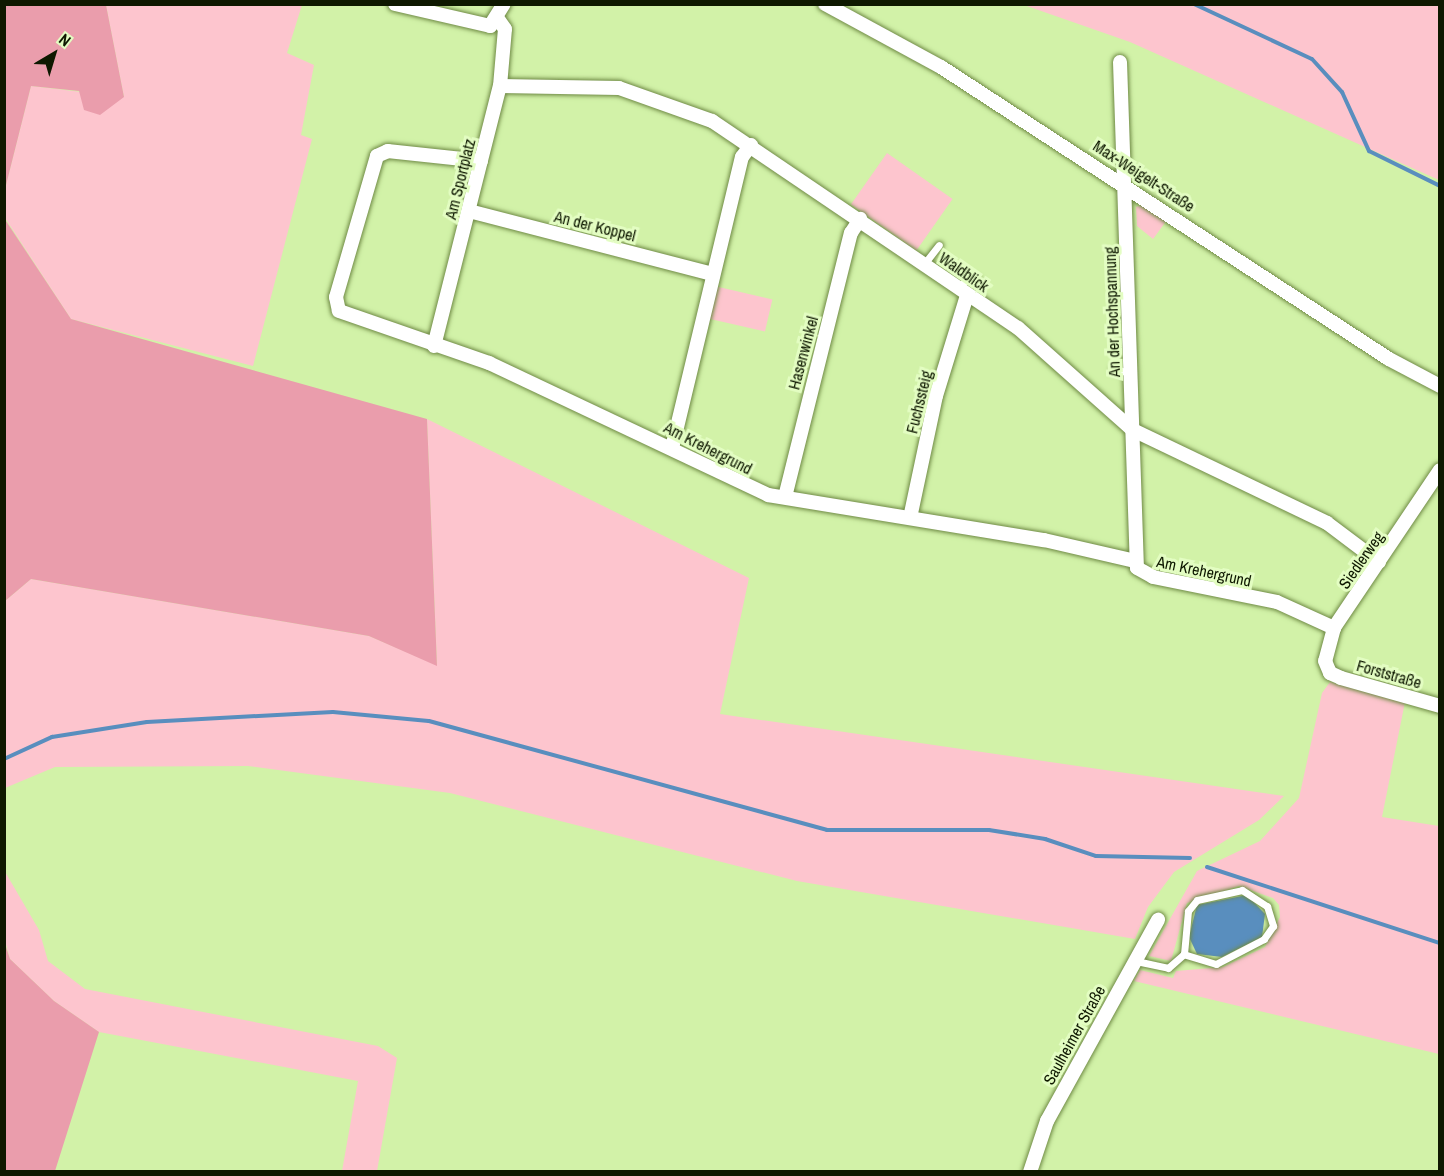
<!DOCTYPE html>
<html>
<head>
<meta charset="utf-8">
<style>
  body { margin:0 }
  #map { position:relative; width:1444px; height:1176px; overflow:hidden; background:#d2f2a8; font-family:"Archivo Narrow",sans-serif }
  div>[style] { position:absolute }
  .green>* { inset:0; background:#fdc5ce; transform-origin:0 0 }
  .forest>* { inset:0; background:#ea9dac }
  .water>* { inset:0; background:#598ebe }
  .stream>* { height:4px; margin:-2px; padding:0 2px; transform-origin:2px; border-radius:2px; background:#598ebe }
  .roads { filter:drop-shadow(0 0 2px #6f8a45) drop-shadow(0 0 2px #6f8a45) }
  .lane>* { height:7px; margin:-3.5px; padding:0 3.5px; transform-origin:3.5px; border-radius:3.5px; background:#fff }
  .street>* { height:14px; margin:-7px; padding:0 7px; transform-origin:7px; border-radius:7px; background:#fff }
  span { translate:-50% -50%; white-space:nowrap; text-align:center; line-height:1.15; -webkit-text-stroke:6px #e3fdc2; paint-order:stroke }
  .street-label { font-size:16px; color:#0e1800 }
  .frame { position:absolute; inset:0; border:6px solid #0e1800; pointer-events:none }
  .north { position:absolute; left:24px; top:24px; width:60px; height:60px; -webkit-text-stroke:4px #e3fdc2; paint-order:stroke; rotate:38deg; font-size:16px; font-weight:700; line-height:24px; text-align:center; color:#0e1800 }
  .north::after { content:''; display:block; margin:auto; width:21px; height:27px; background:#0e1800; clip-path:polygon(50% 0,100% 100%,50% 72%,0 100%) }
</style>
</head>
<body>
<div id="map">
  <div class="green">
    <i style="clip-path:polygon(106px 5px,302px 5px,287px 53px,314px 65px,301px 135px,312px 139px,253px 366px,71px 319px,5px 218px,5px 189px,31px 86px,124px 97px)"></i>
    <i style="clip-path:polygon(1024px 5px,1439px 5px,1439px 180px,1130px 42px)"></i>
    <i style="left:887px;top:153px;width:80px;height:63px;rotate:35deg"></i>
    <i style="clip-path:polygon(1145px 204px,1167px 220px,1153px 239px,1137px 226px,1136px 207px)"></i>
    <i style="left:710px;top:285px;width:64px;height:33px;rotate:13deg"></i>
    <i style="clip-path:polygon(427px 419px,749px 578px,720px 714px,1284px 796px,1259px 820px,1174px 872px,1148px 907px,1135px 939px,797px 881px,450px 793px,248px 766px,55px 767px,5px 788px,5px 601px,31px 579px,369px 636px,437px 665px)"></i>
    <i style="clip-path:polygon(1330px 682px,1405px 702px,1382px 817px,1439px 826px,1439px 1054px,1134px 981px,1140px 970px,1173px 978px,1176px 971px,1223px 967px,1265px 947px,1280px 917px,1279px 905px,1273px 898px,1239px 886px,1187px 903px,1171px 961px,1149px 956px,1197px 871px,1260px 841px,1299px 798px,1322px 693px)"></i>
    <i style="clip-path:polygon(4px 870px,39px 930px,48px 961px,85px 989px,378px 1046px,397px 1058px,377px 1171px,342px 1171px,358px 1081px,99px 1032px,54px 1001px,10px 959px,5px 941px)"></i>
  </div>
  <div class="forest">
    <i style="clip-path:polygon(5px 4px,106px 5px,124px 97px,100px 115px,84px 110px,79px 91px,31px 86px,5px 189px)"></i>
    <i style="clip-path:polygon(4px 218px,71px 319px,427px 419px,437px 666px,369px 636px,31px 579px,5px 601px)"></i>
    <i style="clip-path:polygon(4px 941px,10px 959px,54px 1001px,99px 1032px,55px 1171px,5px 1171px)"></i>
  </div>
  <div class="water">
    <i style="clip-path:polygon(1247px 895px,1265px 914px,1262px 937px,1222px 957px,1197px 954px,1189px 937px,1197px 905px)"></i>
  </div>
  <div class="stream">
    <i style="left:1194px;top:4px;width:130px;rotate:25deg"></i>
    <i style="left:1312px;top:59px;width:45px;rotate:47.7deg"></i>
    <i style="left:1342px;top:92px;width:65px;rotate:65.4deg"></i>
    <i style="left:1369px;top:151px;width:79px;rotate:26.2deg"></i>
    <i style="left:4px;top:759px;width:53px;rotate:-24.6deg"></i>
    <i style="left:52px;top:737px;width:96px;rotate:-9deg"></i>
    <i style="left:147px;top:722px;width:186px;rotate:-3.1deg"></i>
    <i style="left:333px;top:712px;width:96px;rotate:5.4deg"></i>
    <i style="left:429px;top:721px;width:413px;rotate:15.3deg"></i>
    <i style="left:827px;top:830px;width:162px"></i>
    <i style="left:989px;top:830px;width:57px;rotate:9.1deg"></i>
    <i style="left:1045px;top:839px;width:54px;rotate:18.4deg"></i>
    <i style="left:1096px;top:856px;width:94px;rotate:1.2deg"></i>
    <i style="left:1207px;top:867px;width:245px;rotate:18.1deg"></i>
  </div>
  <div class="roads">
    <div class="lane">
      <i style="left:924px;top:264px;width:24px;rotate:-52deg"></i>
      <i style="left:958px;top:288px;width:14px;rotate:-45deg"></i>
      <i style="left:968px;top:278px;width:10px;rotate:17deg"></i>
      <i style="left:1114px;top:369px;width:16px;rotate:14deg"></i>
      <i style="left:1242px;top:890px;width:30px;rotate:33deg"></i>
      <i style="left:1267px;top:906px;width:21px;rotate:73deg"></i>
      <i style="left:1273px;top:926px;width:16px;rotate:125deg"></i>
      <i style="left:1264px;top:939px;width:54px;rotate:152.5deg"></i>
      <i style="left:1216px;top:964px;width:34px;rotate:-163deg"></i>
      <i style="left:1184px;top:954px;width:43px;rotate:-84.7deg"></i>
      <i style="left:1188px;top:911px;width:14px;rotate:-51deg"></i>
      <i style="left:1197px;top:900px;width:46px;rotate:-12.5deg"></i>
      <i style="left:1136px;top:961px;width:33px;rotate:12deg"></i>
      <i style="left:1168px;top:968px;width:21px;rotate:-41deg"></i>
    </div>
    <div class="street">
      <i style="left:395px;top:4px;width:98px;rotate:13deg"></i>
      <i style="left:490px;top:26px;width:26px;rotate:-58deg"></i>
      <i style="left:825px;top:4px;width:132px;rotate:28.5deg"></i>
      <i style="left:941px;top:67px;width:535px;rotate:33.1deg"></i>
      <i style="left:1389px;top:359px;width:58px;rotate:27.9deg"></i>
      <i style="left:1120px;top:62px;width:506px;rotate:88.08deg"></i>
      <i style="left:1137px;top:568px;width:18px;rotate:29deg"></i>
      <i style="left:1153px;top:577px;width:126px;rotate:11.4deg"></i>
      <i style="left:1277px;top:602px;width:63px;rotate:24.5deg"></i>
      <i style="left:500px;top:86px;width:119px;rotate:1deg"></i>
      <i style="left:619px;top:88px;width:99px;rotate:19.5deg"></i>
      <i style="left:712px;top:121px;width:369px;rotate:34.1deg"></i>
      <i style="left:1018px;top:328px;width:154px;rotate:41.6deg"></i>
      <i style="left:1133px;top:430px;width:215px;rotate:25.6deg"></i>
      <i style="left:1327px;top:523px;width:65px;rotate:36.9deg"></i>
      <i style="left:481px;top:161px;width:94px;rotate:-173.9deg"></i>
      <i style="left:388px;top:151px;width:12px;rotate:156deg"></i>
      <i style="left:377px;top:156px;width:147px;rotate:106.2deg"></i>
      <i style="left:336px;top:297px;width:14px;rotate:78deg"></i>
      <i style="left:339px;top:311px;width:159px;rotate:19.1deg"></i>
      <i style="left:489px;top:363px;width:309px;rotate:25.3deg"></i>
      <i style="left:768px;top:495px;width:280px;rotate:9.3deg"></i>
      <i style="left:1044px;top:540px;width:93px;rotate:13deg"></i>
      <i style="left:469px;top:211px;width:251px;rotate:14.5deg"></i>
      <i style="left:434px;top:346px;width:268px;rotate:-75.8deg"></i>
      <i style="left:500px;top:86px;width:57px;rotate:-85deg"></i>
      <i style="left:505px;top:29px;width:12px;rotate:-125deg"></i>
      <i style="left:672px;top:448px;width:299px;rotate:-76.5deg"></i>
      <i style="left:742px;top:157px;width:15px;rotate:-53deg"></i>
      <i style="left:1440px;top:470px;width:190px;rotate:123.9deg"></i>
      <i style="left:1334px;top:628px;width:34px;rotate:105deg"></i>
      <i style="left:1325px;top:661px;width:13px;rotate:67deg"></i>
      <i style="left:1330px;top:673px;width:12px;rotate:24deg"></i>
      <i style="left:1341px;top:678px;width:103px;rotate:15.8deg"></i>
      <i style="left:785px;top:497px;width:272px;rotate:-76deg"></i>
      <i style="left:851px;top:233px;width:17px;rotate:-57deg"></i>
      <i style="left:910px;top:518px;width:125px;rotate:-78deg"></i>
      <i style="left:936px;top:396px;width:106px;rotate:-72.9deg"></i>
      <i style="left:1030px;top:1172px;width:54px;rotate:-71.6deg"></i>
      <i style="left:1047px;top:1121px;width:230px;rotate:-61.1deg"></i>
    </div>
  </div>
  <div class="street-label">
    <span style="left:1144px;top:176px;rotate:33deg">Max-Weigelt-Straße</span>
    <span style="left:460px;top:179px;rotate:-76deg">Am Sportplatz</span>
    <span style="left:595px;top:226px;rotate:14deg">An der Koppel</span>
    <span style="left:964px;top:272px;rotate:35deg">Waldblick</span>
    <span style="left:1112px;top:312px;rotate:-92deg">An der Hochspannung</span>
    <span style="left:803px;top:353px;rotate:-75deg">Hasenwinkel</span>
    <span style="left:919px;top:402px;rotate:-76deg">Fuchssteig</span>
    <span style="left:708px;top:448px;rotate:27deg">Am Krehergrund</span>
    <span style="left:1361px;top:560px;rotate:-55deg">Siedlerweg</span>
    <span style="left:1204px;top:571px;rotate:12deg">Am Krehergrund</span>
    <span style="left:1389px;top:674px;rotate:16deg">Forststraße</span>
    <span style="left:1074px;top:1035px;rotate:-61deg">Saulheimer Straße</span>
  </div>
  <div class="frame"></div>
  <div class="north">N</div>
</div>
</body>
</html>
